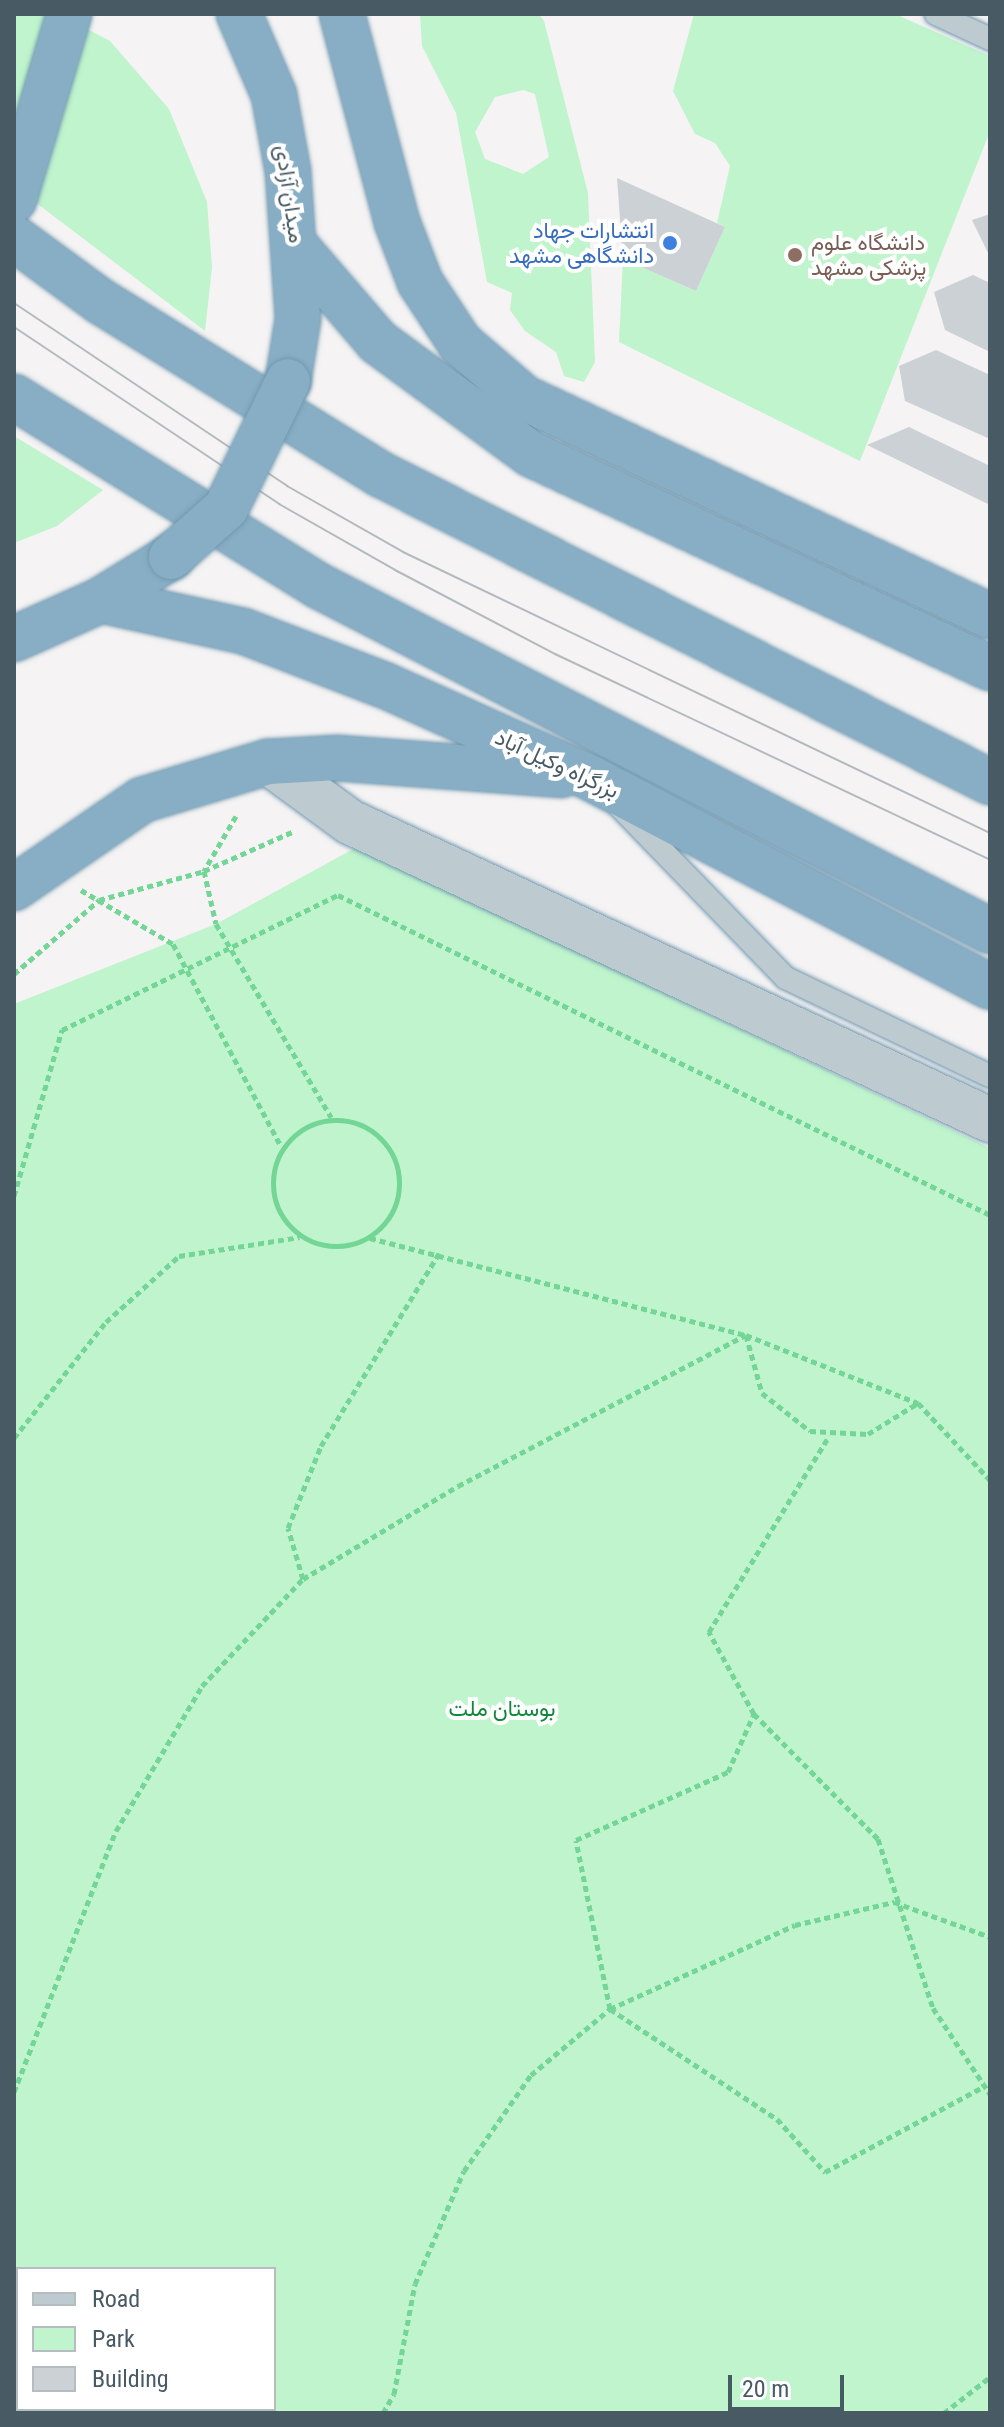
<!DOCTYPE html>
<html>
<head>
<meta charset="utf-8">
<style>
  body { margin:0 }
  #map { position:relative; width:1004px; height:2427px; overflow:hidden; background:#f5f3f3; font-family:"Roboto Condensed",Vazirmatn,sans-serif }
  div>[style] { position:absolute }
  .green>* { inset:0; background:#bff4cc }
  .building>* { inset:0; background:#ccd1d5 }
  .path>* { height:5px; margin-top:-2.5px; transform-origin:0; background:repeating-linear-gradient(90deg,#73d697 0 6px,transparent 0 10px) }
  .path>.ring { margin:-2.5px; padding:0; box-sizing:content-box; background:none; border:5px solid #73d697; border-radius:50% }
  .roads { filter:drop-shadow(0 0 2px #7299b1) drop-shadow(0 0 2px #7299b1) }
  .lane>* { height:22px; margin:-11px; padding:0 11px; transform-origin:11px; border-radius:11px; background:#bdcad0 }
  .street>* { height:44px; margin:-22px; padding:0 22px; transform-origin:22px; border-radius:22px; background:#bdcad0 }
  .highway>* { height:44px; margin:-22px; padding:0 22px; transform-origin:22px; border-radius:22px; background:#87aec5 }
  .tram>* { height:2px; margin:-1px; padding:0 1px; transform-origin:1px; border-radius:1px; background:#b4b9bd }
  .bridges { filter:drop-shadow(0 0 2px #7299b1) drop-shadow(0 0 2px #7299b1) }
  .highway-bridge>* { height:44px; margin:-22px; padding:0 22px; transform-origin:22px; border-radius:22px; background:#87aec5 }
  .dots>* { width:22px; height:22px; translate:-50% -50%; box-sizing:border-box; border:4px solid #fff; border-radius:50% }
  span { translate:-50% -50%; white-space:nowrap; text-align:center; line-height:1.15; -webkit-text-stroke:8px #fff; paint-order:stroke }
  .street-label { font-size:22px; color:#485a63 }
  .shop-label { font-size:22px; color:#366cbe }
  .right { translate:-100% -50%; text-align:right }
  .education-label { font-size:22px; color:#785e54 }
  .left { translate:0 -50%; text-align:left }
  .park-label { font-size:22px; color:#0f8839 }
  .frame { position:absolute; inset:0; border:16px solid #485a63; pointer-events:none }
  .legend { position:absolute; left:16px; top:2267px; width:260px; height:144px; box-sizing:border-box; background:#fff; border:2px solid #b6bdc1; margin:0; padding:10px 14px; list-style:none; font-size:24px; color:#485a63 }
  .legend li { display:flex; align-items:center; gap:16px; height:40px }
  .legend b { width:40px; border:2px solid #b6bdc1 }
  .scale { position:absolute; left:728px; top:2375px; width:116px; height:36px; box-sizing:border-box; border:4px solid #485a63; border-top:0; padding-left:10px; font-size:24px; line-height:28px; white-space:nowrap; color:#485a63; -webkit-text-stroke:6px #fff; paint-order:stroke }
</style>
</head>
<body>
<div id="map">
  <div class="green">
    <i style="clip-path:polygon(14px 14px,58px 14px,110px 41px,169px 109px,207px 202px,212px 267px,205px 331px,14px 186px)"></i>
    <i style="clip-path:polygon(evenodd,420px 14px,539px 14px,544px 21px,588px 193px,595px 362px,584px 382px,564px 376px,556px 352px,525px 331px,510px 310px,512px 293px,487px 282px,456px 113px,422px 46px,420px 14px,523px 90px,535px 94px,549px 157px,523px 174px,485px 159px,475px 132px,495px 97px,523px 90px)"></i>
    <i style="clip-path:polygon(694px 14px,895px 14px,990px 56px,990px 131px,860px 461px,619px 342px,623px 259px,696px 291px,725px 227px,717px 223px,730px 166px,715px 143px,695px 134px,673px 91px)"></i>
    <i style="clip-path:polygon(14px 436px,103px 490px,57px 526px,14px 543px)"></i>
    <i style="clip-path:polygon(evenodd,357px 847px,990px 1148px,990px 2413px,14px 2413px,14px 1004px,216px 924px,357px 847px,18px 2269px,274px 2269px,274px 2409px,18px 2409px,18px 2269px)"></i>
  </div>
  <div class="building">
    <i style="clip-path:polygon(617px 178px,725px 227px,696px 291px,623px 259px)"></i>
    <i style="clip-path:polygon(990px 214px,990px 257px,972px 220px)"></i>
    <i style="clip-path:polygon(973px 275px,990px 283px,990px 352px,945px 330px,934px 292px)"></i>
    <i style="clip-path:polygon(936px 350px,990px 375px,990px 439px,905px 401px,899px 366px)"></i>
    <i style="clip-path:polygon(909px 427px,990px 466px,990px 505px,867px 445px)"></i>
  </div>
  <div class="path">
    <i style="left:236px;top:816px;width:64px;rotate:120.2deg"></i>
    <i style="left:204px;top:871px;width:54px;rotate:77.2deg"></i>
    <i style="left:216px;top:924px;width:225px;rotate:59.2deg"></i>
    <i style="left:81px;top:890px;width:107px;rotate:30.4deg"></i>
    <i style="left:173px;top:944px;width:227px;rotate:61.9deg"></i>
    <i style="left:14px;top:974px;width:113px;rotate:-41deg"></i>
    <i style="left:99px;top:900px;width:109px;rotate:-15.4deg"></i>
    <i style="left:204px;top:871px;width:96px;rotate:-23.9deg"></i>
    <i class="ring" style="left:273px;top:1120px;width:121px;height:121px"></i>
    <i style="left:14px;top:1196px;width:173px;rotate:-73.9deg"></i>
    <i style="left:62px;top:1030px;width:307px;rotate:-26.1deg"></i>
    <i style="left:338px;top:895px;width:726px;rotate:26.14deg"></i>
    <i style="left:370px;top:1238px;width:388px;rotate:14.5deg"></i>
    <i style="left:746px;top:1335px;width:185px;rotate:21.6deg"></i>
    <i style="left:918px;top:1403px;width:105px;rotate:46.9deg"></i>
    <i style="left:14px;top:1438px;width:148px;rotate:-51.6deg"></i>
    <i style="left:106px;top:1322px;width:98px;rotate:-42.1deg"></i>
    <i style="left:179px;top:1256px;width:122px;rotate:-8.9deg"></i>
    <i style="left:303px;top:1579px;width:53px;rotate:-106.4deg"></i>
    <i style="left:288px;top:1528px;width:88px;rotate:-68.1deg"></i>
    <i style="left:321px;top:1446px;width:228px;rotate:-58.5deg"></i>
    <i style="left:754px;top:1714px;width:176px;rotate:45.2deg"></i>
    <i style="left:878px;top:1839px;width:178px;rotate:72deg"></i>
    <i style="left:933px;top:2008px;width:103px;rotate:56.5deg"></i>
    <i style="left:610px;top:2009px;width:200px;rotate:33.4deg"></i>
    <i style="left:777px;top:2119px;width:72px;rotate:47.8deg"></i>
    <i style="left:825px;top:2172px;width:182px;rotate:-28.3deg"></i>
    <i style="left:610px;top:2009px;width:203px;rotate:-24.4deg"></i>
    <i style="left:795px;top:1925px;width:102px;rotate:-13.1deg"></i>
    <i style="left:894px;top:1902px;width:102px;rotate:20deg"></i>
    <i style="left:14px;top:2092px;width:280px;rotate:-68.7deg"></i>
    <i style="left:116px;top:1831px;width:169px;rotate:-59.3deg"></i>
    <i style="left:202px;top:1686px;width:147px;rotate:-46.7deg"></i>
    <i style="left:303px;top:1579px;width:181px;rotate:-31deg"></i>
    <i style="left:458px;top:1486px;width:325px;rotate:-27.7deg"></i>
    <i style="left:746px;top:1335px;width:60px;rotate:74.6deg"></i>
    <i style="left:762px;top:1393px;width:61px;rotate:38.4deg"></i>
    <i style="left:810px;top:1431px;width:58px;rotate:3deg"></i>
    <i style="left:868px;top:1434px;width:59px;rotate:-31.8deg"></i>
    <i style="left:14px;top:2407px;width:4px;rotate:14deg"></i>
    <i style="left:24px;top:2409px;width:22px;rotate:10deg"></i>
    <i style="left:383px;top:2413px;width:22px;rotate:-60deg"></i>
    <i style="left:394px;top:2394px;width:112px;rotate:-79.2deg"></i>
    <i style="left:415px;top:2284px;width:123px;rotate:-66.6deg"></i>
    <i style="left:464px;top:2171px;width:117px;rotate:-55.1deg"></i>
    <i style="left:531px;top:2075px;width:103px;rotate:-39.9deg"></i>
    <i style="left:610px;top:2009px;width:172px;rotate:-101.4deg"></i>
    <i style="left:576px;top:1840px;width:167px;rotate:-24.1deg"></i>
    <i style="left:728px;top:1772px;width:64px;rotate:-65.9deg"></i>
    <i style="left:754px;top:1714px;width:94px;rotate:-118.8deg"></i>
    <i style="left:709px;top:1632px;width:230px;rotate:-58.5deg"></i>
    <i style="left:944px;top:2413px;width:58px;rotate:-38deg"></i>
  </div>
  <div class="roads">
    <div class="lane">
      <i style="left:936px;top:14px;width:60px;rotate:24.8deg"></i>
      <i style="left:620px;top:807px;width:238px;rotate:45.9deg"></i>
      <i style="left:786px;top:978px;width:226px;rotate:25.7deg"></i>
    </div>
    <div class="street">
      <i style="left:268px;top:762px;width:102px;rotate:36.2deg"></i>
      <i style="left:350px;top:822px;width:706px;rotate:24.97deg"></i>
    </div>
    <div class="highway">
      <i style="left:239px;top:14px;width:88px;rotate:66.6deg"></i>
      <i style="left:274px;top:95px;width:77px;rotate:79.6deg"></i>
      <i style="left:288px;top:171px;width:148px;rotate:86.1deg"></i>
      <i style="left:298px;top:319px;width:63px;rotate:99.2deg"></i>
      <i style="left:342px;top:14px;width:215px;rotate:75.2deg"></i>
      <i style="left:397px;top:222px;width:64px;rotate:69deg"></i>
      <i style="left:420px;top:282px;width:73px;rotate:56.7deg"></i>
      <i style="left:460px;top:343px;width:84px;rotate:40.7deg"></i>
      <i style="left:524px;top:398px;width:514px;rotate:25.07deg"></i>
      <i style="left:14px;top:200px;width:194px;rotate:-73.5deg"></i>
      <i style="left:14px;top:238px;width:107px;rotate:36.2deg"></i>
      <i style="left:100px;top:301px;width:331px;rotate:31.7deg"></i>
      <i style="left:382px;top:475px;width:681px;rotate:26.79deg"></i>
      <i style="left:298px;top:249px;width:123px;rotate:49.3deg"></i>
      <i style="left:378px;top:342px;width:190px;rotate:36.2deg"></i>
      <i style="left:531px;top:454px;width:506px;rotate:25deg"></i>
      <i style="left:14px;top:397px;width:359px;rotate:31.8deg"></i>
      <i style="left:319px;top:586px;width:754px;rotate:27.21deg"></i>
      <i style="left:101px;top:600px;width:145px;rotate:12.3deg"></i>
      <i style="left:243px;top:631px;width:151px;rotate:21deg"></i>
      <i style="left:384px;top:685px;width:227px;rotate:24.2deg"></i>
      <i style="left:591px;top:778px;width:450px;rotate:27.6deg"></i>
      <i style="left:14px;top:639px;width:95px;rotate:-24.1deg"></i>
      <i style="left:101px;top:600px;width:82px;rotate:-31.6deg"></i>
      <i style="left:14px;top:888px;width:155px;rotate:-34.5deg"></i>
      <i style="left:142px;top:800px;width:132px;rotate:-16.8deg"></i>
      <i style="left:268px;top:762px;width:69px;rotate:-3.3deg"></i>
      <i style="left:337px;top:758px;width:225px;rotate:4.3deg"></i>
    </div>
  </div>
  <div class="tram">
    <i style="left:14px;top:303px;width:329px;rotate:33.8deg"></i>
    <i style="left:287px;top:486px;width:133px;rotate:29.6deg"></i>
    <i style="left:403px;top:552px;width:651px;rotate:25.58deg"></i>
    <i style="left:14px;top:327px;width:319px;rotate:33.7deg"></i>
    <i style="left:279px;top:504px;width:133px;rotate:29.6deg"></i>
    <i style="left:395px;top:570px;width:181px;rotate:27.7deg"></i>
    <i style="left:555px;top:654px;width:481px;rotate:25.3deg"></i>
  </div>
  <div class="bridges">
    <div class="highway-bridge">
      <i style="left:171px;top:557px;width:74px;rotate:-41.7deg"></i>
      <i style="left:226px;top:508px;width:141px;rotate:-64deg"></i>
    </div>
  </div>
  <div class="dots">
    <i style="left:670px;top:243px;background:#3f7fe0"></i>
    <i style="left:795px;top:255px;background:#8d6e63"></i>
  </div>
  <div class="street-label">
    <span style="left:290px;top:194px;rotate:82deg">میدان آزادی</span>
    <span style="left:557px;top:764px;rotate:25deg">بزرگراه وکیل آباد</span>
  </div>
  <div class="shop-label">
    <span class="right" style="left:654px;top:243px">انتشارات جهاد<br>دانشگاهی مشهد</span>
  </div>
  <div class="education-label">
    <span class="left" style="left:811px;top:255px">دانشگاه علوم<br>پزشکی مشهد</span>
  </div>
  <div class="park-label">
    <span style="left:502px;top:1709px">بوستان ملت</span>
  </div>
  <div class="frame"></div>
  <ul class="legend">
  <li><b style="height:10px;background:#bdcad0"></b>Road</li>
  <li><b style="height:22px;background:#bff4cc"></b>Park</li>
  <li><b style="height:22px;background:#ccd1d5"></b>Building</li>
  </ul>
  <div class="scale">20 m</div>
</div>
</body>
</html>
